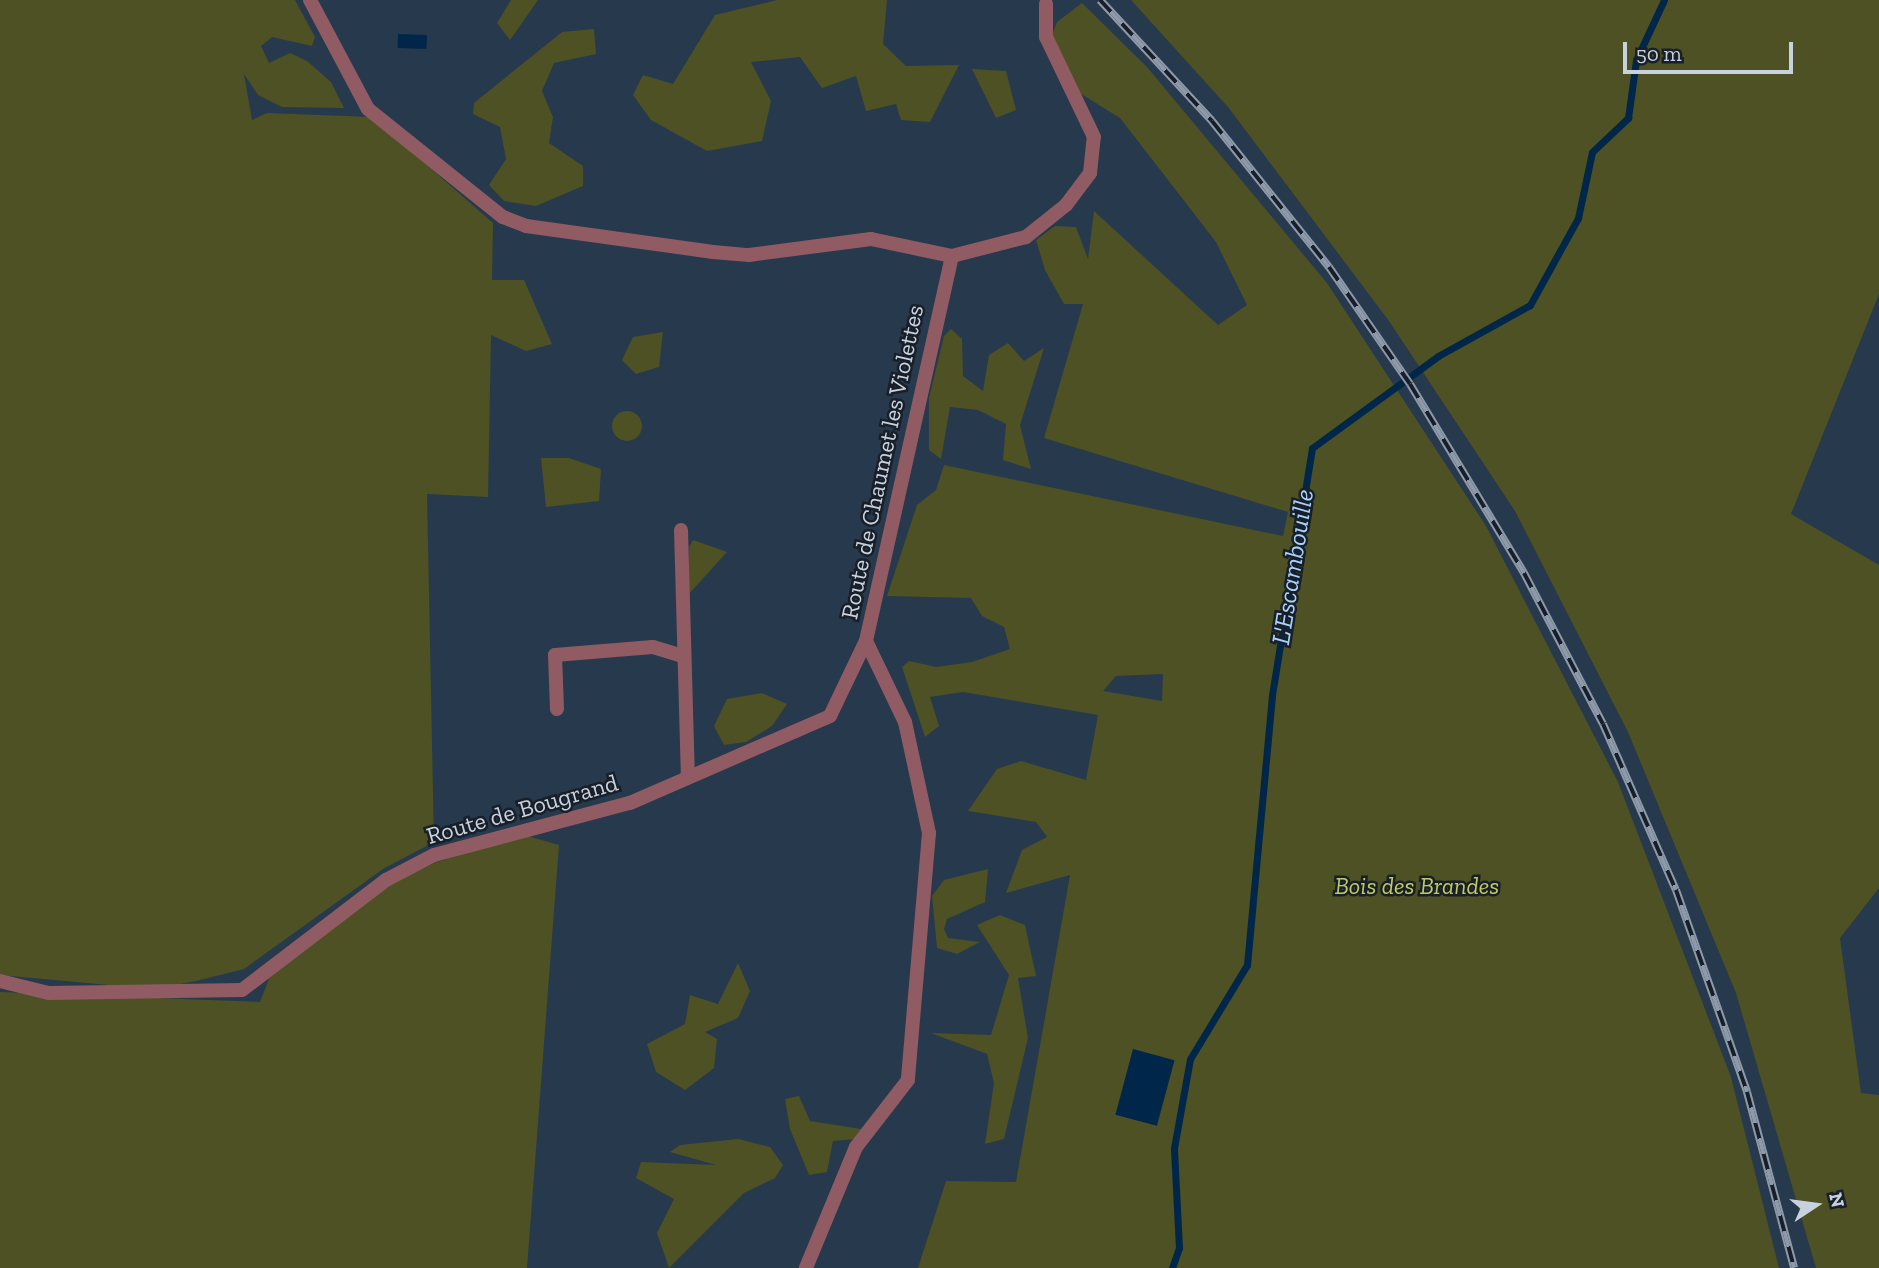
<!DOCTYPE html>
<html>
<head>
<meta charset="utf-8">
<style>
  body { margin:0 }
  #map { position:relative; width:1879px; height:1268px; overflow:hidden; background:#27394d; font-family:"Zilla Slab",serif }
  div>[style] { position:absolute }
  .green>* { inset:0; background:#4d5123 }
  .round { border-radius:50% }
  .water>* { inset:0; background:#00274a; transform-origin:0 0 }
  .stream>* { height:7px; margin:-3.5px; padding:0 3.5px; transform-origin:3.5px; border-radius:3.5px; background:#00274a }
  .minor>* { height:14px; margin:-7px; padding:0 7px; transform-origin:7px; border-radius:7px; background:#905b63 }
  .rail>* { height:8px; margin-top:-4px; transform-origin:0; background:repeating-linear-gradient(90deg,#181f28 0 16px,#8e9aaa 0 32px); box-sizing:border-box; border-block:2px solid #8e9aaa }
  span { translate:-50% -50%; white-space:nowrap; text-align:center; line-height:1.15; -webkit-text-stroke:5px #181f28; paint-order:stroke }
  .street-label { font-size:24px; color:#c8d2df }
  .park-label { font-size:24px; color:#c0c963; font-style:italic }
  .water-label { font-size:26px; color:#a8d2fe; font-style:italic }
  .north { position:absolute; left:1781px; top:1170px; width:70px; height:70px; -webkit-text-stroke:5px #181f28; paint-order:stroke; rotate:77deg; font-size:19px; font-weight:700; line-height:28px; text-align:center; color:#c8d2df }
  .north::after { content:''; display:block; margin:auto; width:24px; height:32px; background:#c8d2df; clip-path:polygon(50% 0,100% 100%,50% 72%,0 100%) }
  .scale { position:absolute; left:1623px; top:42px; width:170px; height:32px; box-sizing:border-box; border:4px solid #c8d2df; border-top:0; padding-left:9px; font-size:21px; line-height:24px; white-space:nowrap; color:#c8d2df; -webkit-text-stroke:5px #181f28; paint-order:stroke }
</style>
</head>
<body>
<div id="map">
  <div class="green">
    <i style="clip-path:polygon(0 0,295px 0,315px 37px,312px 46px,272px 37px,261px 46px,269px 63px,290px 53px,307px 61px,331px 82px,344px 108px,282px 107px,258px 95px,244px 74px,252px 120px,267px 113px,372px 117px,493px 223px,492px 280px,524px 280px,552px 344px,526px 351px,491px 335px,488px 497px,427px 494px,434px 842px,383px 869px,244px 969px,196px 981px,152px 989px,0 975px)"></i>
    <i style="clip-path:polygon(511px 0,538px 0,510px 40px,497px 23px)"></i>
    <i style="clip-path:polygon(777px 0,887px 0,883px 44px,906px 66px,959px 65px,930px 122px,901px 120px,896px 104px,866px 111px,856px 76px,822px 88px,800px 57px,751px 62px,771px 101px,762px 141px,707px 151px,651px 120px,633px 95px,643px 75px,673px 84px,715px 15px)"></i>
    <i style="clip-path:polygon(1131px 0,1879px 0,1879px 294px,1791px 514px,1879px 565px,1879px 888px,1840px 938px,1861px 1093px,1879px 1095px,1879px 1268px,1816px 1268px,1736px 993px,1628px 732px,1515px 511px,1389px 321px,1228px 107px)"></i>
    <i style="clip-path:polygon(evenodd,1082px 3px,1147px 67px,1327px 283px,1486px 526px,1618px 782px,1731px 1077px,1779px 1268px,918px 1268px,946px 1181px,1016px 1182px,1070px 875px,1006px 893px,1022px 850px,1047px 837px,1036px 822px,968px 811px,997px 769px,1021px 761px,1086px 780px,1098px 715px,963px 692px,930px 697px,939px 726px,925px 737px,902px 667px,909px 661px,936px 667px,972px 662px,1010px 649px,1004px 627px,982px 616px,971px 598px,887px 596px,917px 505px,936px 490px,944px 465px,1283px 536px,1288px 512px,1044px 438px,1083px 304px,1064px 304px,1045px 270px,1036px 240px,1055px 226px,1076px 227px,1088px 259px,1094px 211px,1218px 325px,1247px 305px,1216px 242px,1120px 118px,1065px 84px,1048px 46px,1057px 22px,1082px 3px,1163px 674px,1162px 701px,1103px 691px,1116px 676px,1163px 674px)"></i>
    <i style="clip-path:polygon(594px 29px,596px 54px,554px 63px,542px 91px,553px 117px,549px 143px,583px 166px,583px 186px,536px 206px,504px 201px,489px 185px,506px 159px,500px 127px,473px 114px,474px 103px,562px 32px)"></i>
    <i style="clip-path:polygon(972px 69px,1006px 71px,1016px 110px,996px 118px)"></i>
    <i style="clip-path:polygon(951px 329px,962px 339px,963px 376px,983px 391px,989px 355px,1008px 343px,1024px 361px,1044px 348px,1020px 425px,1031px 469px,1003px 460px,1006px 424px,978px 410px,950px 407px,941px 459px,929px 450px,929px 398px,944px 336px)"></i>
    <i style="clip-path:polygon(663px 332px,659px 367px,636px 374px,622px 360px,633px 337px)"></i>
    <i class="round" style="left:612px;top:411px;width:30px;height:30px"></i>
    <i style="clip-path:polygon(541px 458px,569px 458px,601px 469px,599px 501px,546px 507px)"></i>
    <i style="clip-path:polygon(693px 540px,727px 552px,688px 595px,689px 547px)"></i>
    <i style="clip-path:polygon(762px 693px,787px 704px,772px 726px,746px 742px,724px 745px,714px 726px,727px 699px)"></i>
    <i style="clip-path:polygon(524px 835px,559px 845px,527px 1268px,0 1268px,0 992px,260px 1002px,272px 971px,393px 883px,437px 862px)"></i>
    <i style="clip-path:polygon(988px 869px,985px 902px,947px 919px,944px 929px,948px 938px,980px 942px,957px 954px,937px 948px,932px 896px,944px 880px)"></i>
    <i style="clip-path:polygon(1000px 915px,1025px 925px,1036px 976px,1018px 978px,1028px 1038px,1004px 1139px,985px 1144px,994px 1083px,987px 1054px,931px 1033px,991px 1035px,1009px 975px,977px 925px)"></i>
    <i style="clip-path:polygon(738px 963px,750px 991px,738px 1018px,705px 1032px,717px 1039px,714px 1068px,685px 1090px,656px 1072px,647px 1044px,685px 1024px,690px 995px,718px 1004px)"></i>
    <i style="clip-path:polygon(799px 1096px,810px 1121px,861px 1129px,855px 1139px,833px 1141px,827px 1172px,809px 1175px,790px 1129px,785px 1099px)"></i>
    <i style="clip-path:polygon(738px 1139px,770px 1147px,783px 1165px,775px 1178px,744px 1193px,669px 1268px,657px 1233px,674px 1199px,636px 1178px,641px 1162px,716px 1165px,670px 1152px,680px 1145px)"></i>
  </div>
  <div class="water">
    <i style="left:398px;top:34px;width:29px;height:14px;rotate:2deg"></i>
    <i style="left:1133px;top:1049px;width:43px;height:68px;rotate:15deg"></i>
  </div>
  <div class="stream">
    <i style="left:1172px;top:1268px;width:21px;rotate:-71deg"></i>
    <i style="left:1179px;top:1248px;width:100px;rotate:-92.9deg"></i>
    <i style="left:1174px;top:1148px;width:90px;rotate:-79.8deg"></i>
    <i style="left:1190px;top:1059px;width:110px;rotate:-58.8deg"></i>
    <i style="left:1247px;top:965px;width:271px;rotate:-84.7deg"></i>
    <i style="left:1272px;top:695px;width:250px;rotate:-80.8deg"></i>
    <i style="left:1312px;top:448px;width:156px;rotate:-36.1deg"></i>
    <i style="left:1438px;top:356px;width:105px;rotate:-29deg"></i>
    <i style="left:1530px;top:305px;width:99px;rotate:-61.1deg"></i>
    <i style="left:1578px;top:218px;width:67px;rotate:-78deg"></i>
    <i style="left:1592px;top:152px;width:50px;rotate:-43.4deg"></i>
    <i style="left:1628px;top:118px;width:59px;rotate:-82.1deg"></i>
    <i style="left:1636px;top:60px;width:66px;rotate:-65deg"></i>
  </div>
  <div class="minor">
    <i style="left:310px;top:0;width:123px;rotate:62deg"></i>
    <i style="left:368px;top:109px;width:173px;rotate:38.7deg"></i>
    <i style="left:503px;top:217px;width:25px;rotate:21deg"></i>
    <i style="left:526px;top:226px;width:189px;rotate:7.9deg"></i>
    <i style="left:713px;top:252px;width:36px;rotate:5deg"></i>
    <i style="left:749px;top:255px;width:123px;rotate:-7.5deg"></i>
    <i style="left:871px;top:239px;width:83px;rotate:11.9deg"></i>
    <i style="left:952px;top:256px;width:394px;rotate:102.6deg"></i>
    <i style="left:866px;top:641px;width:90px;rotate:64.3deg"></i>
    <i style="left:905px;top:722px;width:114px;rotate:77.8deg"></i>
    <i style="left:929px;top:833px;width:248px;rotate:94.9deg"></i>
    <i style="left:908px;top:1080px;width:85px;rotate:127.8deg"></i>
    <i style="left:856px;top:1147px;width:131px;rotate:112.5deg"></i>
    <i style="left:952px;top:256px;width:76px;rotate:-14.4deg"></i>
    <i style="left:1026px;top:237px;width:51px;rotate:-38.7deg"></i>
    <i style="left:1066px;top:205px;width:40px;rotate:-53deg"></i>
    <i style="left:1090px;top:173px;width:36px;rotate:-84deg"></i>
    <i style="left:1094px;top:137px;width:111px;rotate:-115.6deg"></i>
    <i style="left:1046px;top:37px;width:33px;rotate:-90deg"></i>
    <i style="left:681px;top:530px;width:247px;rotate:88.4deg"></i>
    <i style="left:557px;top:709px;width:54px;rotate:-92.1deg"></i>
    <i style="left:555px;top:655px;width:98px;rotate:-4.7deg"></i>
    <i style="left:653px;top:647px;width:31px;rotate:17deg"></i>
    <i style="left:0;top:981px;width:50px;rotate:13.8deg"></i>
    <i style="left:49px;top:993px;width:193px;rotate:-0.9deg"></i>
    <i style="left:242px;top:990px;width:181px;rotate:-37.4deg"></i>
    <i style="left:386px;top:880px;width:54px;rotate:-27.5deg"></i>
    <i style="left:434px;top:855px;width:203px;rotate:-14.9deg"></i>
    <i style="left:630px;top:803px;width:218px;rotate:-23.5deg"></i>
    <i style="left:830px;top:716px;width:83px;rotate:-64.4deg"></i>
  </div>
  <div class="rail">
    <i style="left:1100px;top:0;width:165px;rotate:47.2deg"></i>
    <i style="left:1212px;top:121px;width:187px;rotate:51.3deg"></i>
    <i style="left:1329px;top:267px;width:142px;rotate:55.3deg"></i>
    <i style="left:1410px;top:384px;width:221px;rotate:58.9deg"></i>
    <i style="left:1524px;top:573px;width:170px;rotate:62.4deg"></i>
    <i style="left:1603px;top:724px;width:181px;rotate:66.3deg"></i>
    <i style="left:1676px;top:890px;width:214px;rotate:70.6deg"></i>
    <i style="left:1747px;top:1092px;width:182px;rotate:75deg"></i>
  </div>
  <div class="street-label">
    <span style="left:882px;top:462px;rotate:-78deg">Route de Chaumet les Violettes</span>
    <span style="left:522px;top:809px;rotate:-16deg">Route de Bougrand</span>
  </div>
  <div class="park-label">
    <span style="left:1417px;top:886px">Bois des Brandes</span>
  </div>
  <div class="water-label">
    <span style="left:1293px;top:567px;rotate:-81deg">L'Escambouille</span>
  </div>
  <div class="north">N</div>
  <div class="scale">50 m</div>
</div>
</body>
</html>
